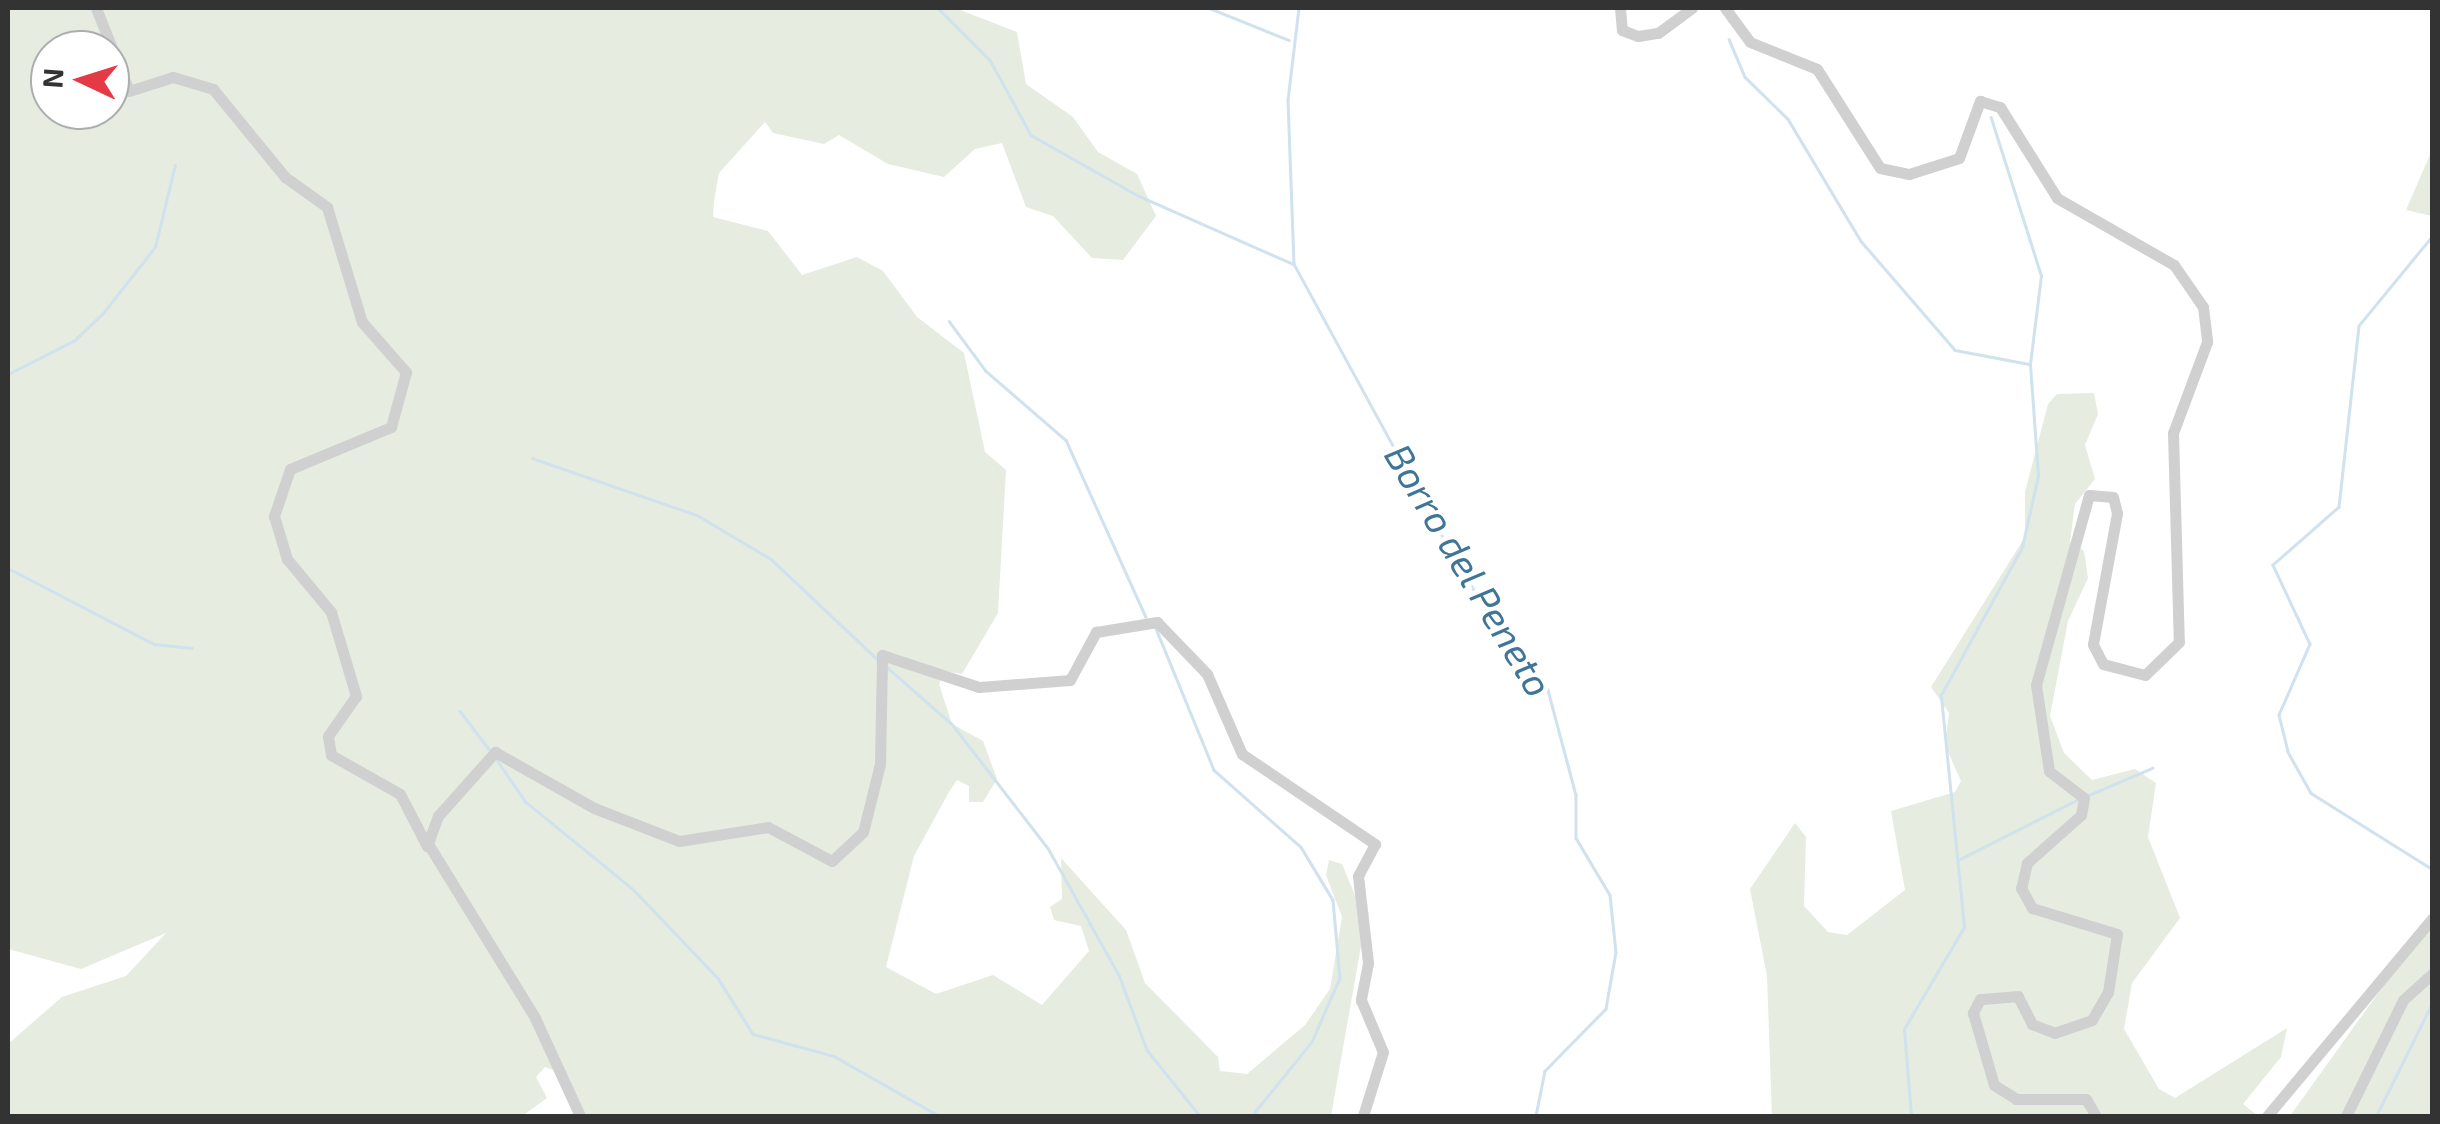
<!DOCTYPE html>
<html>
<head>
<meta charset="utf-8">
<style>
  body { margin:0 }
  #map { position:relative; width:2440px; height:1124px; overflow:hidden; background:#fff; font-family:"Exo 2",sans-serif }
  div>[style] { position:absolute }
  .green>* { inset:0; background:#e6ecdf }
  .stream>* { height:2.5px; margin:-1.25px; padding:0 1.25px; transform-origin:1.25px; border-radius:1.25px; background:#cfe2ee }
  .minor>* { height:11px; margin:-5.5px; padding:0 5.5px; transform-origin:5.5px; border-radius:5.5px; background:#d0d0d0 }
  span { translate:-50% -50%; white-space:nowrap; text-align:center; line-height:1.15; -webkit-text-stroke:10px #fff; paint-order:stroke }
  .water-label { font-size:38px; color:#3f7597; font-style:italic }
  .frame { position:absolute; inset:0; border:10px solid #333; pointer-events:none }
  .north { position:absolute; left:30px; top:30px; width:100px; height:100px; box-sizing:border-box; background:#fff; border:2px solid #adadad; border-radius:50%; rotate:274deg; font-size:28px; font-weight:700; line-height:40px; text-align:center; color:#333 }
  .north::after { content:''; display:block; margin:auto; width:35px; height:45px; background:#e63946; clip-path:polygon(50% 0,100% 100%,50% 72%,0 100%) }
</style>
</head>
<body>
<div id="map">
  <div class="green">
    <i style="clip-path:polygon(evenodd,8px 8px,955px 8px,1017px 32px,1026px 84px,1073px 117px,1098px 152px,1137px 174px,1156px 216px,1123px 260px,1092px 258px,1053px 216px,1026px 207px,1002px 143px,975px 149px,944px 177px,888px 164px,839px 135px,824px 144px,773px 133px,765px 122px,719px 173px,714px 201px,713px 217px,768px 231px,802px 275px,857px 257px,883px 271px,917px 317px,964px 353px,985px 452px,1006px 470px,998px 613px,962px 674px,944px 671px,939px 684px,952px 724px,983px 741px,997px 779px,983px 802px,969px 802px,969px 786px,957px 780px,949px 792px,914px 856px,886px 967px,936px 994px,993px 975px,1042px 1005px,1089px 951px,1081px 926px,1054px 920px,1050px 907px,1062px 899px,1061px 858px,1126px 930px,1145px 983px,1218px 1057px,1220px 1071px,1247px 1074px,1305px 1025px,1330px 989px,1342px 917px,1326px 875px,1329px 860px,1342px 864px,1359px 905px,1361px 946px,1331px 1116px,581px 1116px,559px 1072px,545px 1067px,536px 1077px,547px 1098px,522px 1116px,8px 1116px,8px 1044px,62px 997px,126px 976px,166px 933px,81px 969px,8px 949px,8px 8px,50px 50px,110px 50px,110px 110px,50px 110px,50px 50px)"></i>
    <i style="clip-path:polygon(2432px 150px,2432px 216px,2406px 210px)"></i>
    <i style="clip-path:polygon(2094px 393px,2098px 414px,2085px 445px,2095px 479px,2075px 504px,2070px 542px,2084px 551px,2088px 578px,2068px 621px,2050px 716px,2064px 753px,2092px 780px,2135px 769px,2156px 783px,2148px 837px,2180px 918px,2132px 983px,2124px 1029px,2159px 1089px,2175px 1098px,2287px 1028px,2281px 1057px,2243px 1104px,2258px 1116px,1772px 1116px,1767px 976px,1750px 889px,1795px 823px,1806px 837px,1804px 906px,1828px 932px,1847px 935px,1905px 890px,1891px 811px,1955px 792px,1961px 781px,1945px 745px,1949px 713px,1931px 687px,2025px 537px,2025px 492px,2048px 404px,2057px 394px)"></i>
    <i style="clip-path:polygon(2432px 926px,2432px 1116px,2290px 1116px,2409px 950px)"></i>
  </div>
  <div class="stream">
    <i style="left:938px;top:8px;width:74px;rotate:45deg"></i>
    <i style="left:990px;top:60px;width:85px;rotate:61.3deg"></i>
    <i style="left:1031px;top:135px;width:124px;rotate:29.5deg"></i>
    <i style="left:1139px;top:196px;width:168px;rotate:23.8deg"></i>
    <i style="left:1209px;top:8px;width:86px;rotate:21.8deg"></i>
    <i style="left:1299px;top:8px;width:93px;rotate:96.8deg"></i>
    <i style="left:1288px;top:100px;width:164px;rotate:87.9deg"></i>
    <i style="left:1294px;top:264px;width:334px;rotate:61.4deg"></i>
    <i style="left:1454px;top:557px;width:106px;rotate:58.9deg"></i>
    <i style="left:1509px;top:648px;width:57px;rotate:47.1deg"></i>
    <i style="left:1548px;top:690px;width:109px;rotate:75.1deg"></i>
    <i style="left:1576px;top:795px;width:43px;rotate:90deg"></i>
    <i style="left:1576px;top:838px;width:66px;rotate:59.2deg"></i>
    <i style="left:1610px;top:895px;width:57px;rotate:84deg"></i>
    <i style="left:1616px;top:952px;width:58px;rotate:100deg"></i>
    <i style="left:1606px;top:1009px;width:87px;rotate:134.5deg"></i>
    <i style="left:1545px;top:1071px;width:46px;rotate:101.3deg"></i>
    <i style="left:1729px;top:39px;width:41px;rotate:67.2deg"></i>
    <i style="left:1745px;top:77px;width:60px;rotate:44.3deg"></i>
    <i style="left:1788px;top:119px;width:142px;rotate:59.1deg"></i>
    <i style="left:1861px;top:241px;width:144px;rotate:49.2deg"></i>
    <i style="left:1955px;top:350px;width:75px;rotate:10.7deg"></i>
    <i style="left:2432px;top:237px;width:115px;rotate:129.4deg"></i>
    <i style="left:2359px;top:326px;width:182px;rotate:96.3deg"></i>
    <i style="left:2339px;top:507px;width:88px;rotate:138.7deg"></i>
    <i style="left:2273px;top:565px;width:87px;rotate:64.9deg"></i>
    <i style="left:2310px;top:644px;width:77px;rotate:113.6deg"></i>
    <i style="left:2279px;top:715px;width:38px;rotate:76deg"></i>
    <i style="left:2288px;top:752px;width:47px;rotate:60.7deg"></i>
    <i style="left:2311px;top:793px;width:143px;rotate:32.1deg"></i>
    <i style="left:949px;top:321px;width:62px;rotate:53.5deg"></i>
    <i style="left:986px;top:371px;width:106px;rotate:40.8deg"></i>
    <i style="left:1066px;top:440px;width:194px;rotate:65.7deg"></i>
    <i style="left:8px;top:374px;width:75px;rotate:-26.9deg"></i>
    <i style="left:75px;top:340px;width:40px;rotate:-44deg"></i>
    <i style="left:104px;top:312px;width:83px;rotate:-51.9deg"></i>
    <i style="left:155px;top:247px;width:84px;rotate:-76.3deg"></i>
    <i style="left:532px;top:458px;width:175px;rotate:19.1deg"></i>
    <i style="left:697px;top:515px;width:86px;rotate:30.7deg"></i>
    <i style="left:771px;top:559px;width:147px;rotate:43.3deg"></i>
    <i style="left:8px;top:568px;width:165px;rotate:27.5deg"></i>
    <i style="left:154px;top:644px;width:38px;rotate:6deg"></i>
    <i style="left:1155px;top:626px;width:156px;rotate:67.7deg"></i>
    <i style="left:1214px;top:770px;width:116px;rotate:41.5deg"></i>
    <i style="left:1301px;top:847px;width:62px;rotate:58.9deg"></i>
    <i style="left:1333px;top:900px;width:78px;rotate:84.9deg"></i>
    <i style="left:1340px;top:978px;width:70px;rotate:113.6deg"></i>
    <i style="left:1312px;top:1042px;width:95px;rotate:129deg"></i>
    <i style="left:888px;top:668px;width:85px;rotate:41.2deg"></i>
    <i style="left:952px;top:724px;width:157px;rotate:52.3deg"></i>
    <i style="left:1048px;top:848px;width:145px;rotate:60.8deg"></i>
    <i style="left:1119px;top:975px;width:80px;rotate:69.5deg"></i>
    <i style="left:1147px;top:1050px;width:85px;rotate:51.2deg"></i>
    <i style="left:460px;top:711px;width:48px;rotate:52.7deg"></i>
    <i style="left:497px;top:760px;width:51px;rotate:55.4deg"></i>
    <i style="left:526px;top:802px;width:138px;rotate:39.1deg"></i>
    <i style="left:633px;top:889px;width:123px;rotate:46.3deg"></i>
    <i style="left:718px;top:978px;width:66px;rotate:58deg"></i>
    <i style="left:753px;top:1034px;width:84px;rotate:15.2deg"></i>
    <i style="left:834px;top:1056px;width:121px;rotate:29.7deg"></i>
    <i style="left:2089px;top:795px;width:69px;rotate:-23.2deg"></i>
    <i style="left:1960px;top:859px;width:131px;rotate:-26.8deg"></i>
    <i style="left:1911px;top:1116px;width:87px;rotate:-94.6deg"></i>
    <i style="left:1904px;top:1029px;width:118px;rotate:-59.5deg"></i>
    <i style="left:1964px;top:927px;width:233px;rotate:-95.7deg"></i>
    <i style="left:1941px;top:695px;width:169px;rotate:-61.3deg"></i>
    <i style="left:2022px;top:547px;width:73px;rotate:-77.3deg"></i>
    <i style="left:2038px;top:476px;width:112px;rotate:-94.1deg"></i>
    <i style="left:2030px;top:364px;width:89px;rotate:-82.9deg"></i>
    <i style="left:2041px;top:276px;width:166px;rotate:-107.6deg"></i>
    <i style="left:2376px;top:1116px;width:126px;rotate:-63.6deg"></i>
  </div>
  <div class="minor">
    <i style="left:96px;top:8px;width:89px;rotate:68.3deg"></i>
    <i style="left:129px;top:91px;width:46px;rotate:-17.7deg"></i>
    <i style="left:173px;top:77px;width:42px;rotate:16.7deg"></i>
    <i style="left:213px;top:89px;width:114px;rotate:50.7deg"></i>
    <i style="left:285px;top:177px;width:52px;rotate:35.5deg"></i>
    <i style="left:327px;top:207px;width:120px;rotate:73.1deg"></i>
    <i style="left:362px;top:322px;width:67px;rotate:48.7deg"></i>
    <i style="left:406px;top:372px;width:57px;rotate:105.3deg"></i>
    <i style="left:391px;top:427px;width:109px;rotate:157.4deg"></i>
    <i style="left:290px;top:469px;width:50px;rotate:108.8deg"></i>
    <i style="left:274px;top:516px;width:45px;rotate:73.2deg"></i>
    <i style="left:287px;top:559px;width:69px;rotate:50.3deg"></i>
    <i style="left:331px;top:612px;width:88px;rotate:73.4deg"></i>
    <i style="left:356px;top:696px;width:49px;rotate:125deg"></i>
    <i style="left:328px;top:736px;width:19px;rotate:81deg"></i>
    <i style="left:331px;top:755px;width:79px;rotate:29.5deg"></i>
    <i style="left:400px;top:794px;width:59px;rotate:62.6deg"></i>
    <i style="left:427px;top:846px;width:32px;rotate:-70deg"></i>
    <i style="left:438px;top:816px;width:86px;rotate:-48.3deg"></i>
    <i style="left:495px;top:752px;width:114px;rotate:29.5deg"></i>
    <i style="left:594px;top:808px;width:91px;rotate:21.2deg"></i>
    <i style="left:679px;top:841px;width:90px;rotate:-8.9deg"></i>
    <i style="left:768px;top:827px;width:72px;rotate:28deg"></i>
    <i style="left:832px;top:861px;width:42px;rotate:-43.1deg"></i>
    <i style="left:863px;top:832px;width:70px;rotate:-76deg"></i>
    <i style="left:880px;top:764px;width:109px;rotate:-88.9deg"></i>
    <i style="left:882px;top:655px;width:102px;rotate:18.3deg"></i>
    <i style="left:979px;top:687px;width:91px;rotate:-4.4deg"></i>
    <i style="left:1070px;top:680px;width:55px;rotate:-61.6deg"></i>
    <i style="left:1096px;top:632px;width:62px;rotate:-9.3deg"></i>
    <i style="left:1157px;top:622px;width:72px;rotate:46.1deg"></i>
    <i style="left:1207px;top:674px;width:87px;rotate:66.4deg"></i>
    <i style="left:1242px;top:754px;width:161px;rotate:34.1deg"></i>
    <i style="left:1375px;top:844px;width:36px;rotate:118deg"></i>
    <i style="left:1358px;top:876px;width:88px;rotate:83.4deg"></i>
    <i style="left:1368px;top:963px;width:38px;rotate:101deg"></i>
    <i style="left:1361px;top:1000px;width:56px;rotate:67.1deg"></i>
    <i style="left:1383px;top:1052px;width:67px;rotate:107.4deg"></i>
    <i style="left:1620px;top:8px;width:22px;rotate:85deg"></i>
    <i style="left:1622px;top:30px;width:17px;rotate:21deg"></i>
    <i style="left:1638px;top:36px;width:20px;rotate:-9deg"></i>
    <i style="left:1658px;top:33px;width:42px;rotate:-36.3deg"></i>
    <i style="left:1725px;top:8px;width:42px;rotate:53.7deg"></i>
    <i style="left:1750px;top:42px;width:72px;rotate:21.9deg"></i>
    <i style="left:1817px;top:69px;width:117px;rotate:57.5deg"></i>
    <i style="left:1880px;top:168px;width:30px;rotate:12deg"></i>
    <i style="left:1909px;top:174px;width:52px;rotate:-17.7deg"></i>
    <i style="left:1959px;top:158px;width:61px;rotate:-69.8deg"></i>
    <i style="left:1980px;top:101px;width:21px;rotate:17deg"></i>
    <i style="left:2000px;top:107px;width:107px;rotate:57.9deg"></i>
    <i style="left:2057px;top:198px;width:135px;rotate:29.8deg"></i>
    <i style="left:2174px;top:265px;width:51px;rotate:55.4deg"></i>
    <i style="left:2203px;top:307px;width:35px;rotate:83deg"></i>
    <i style="left:2207px;top:342px;width:97px;rotate:110.5deg"></i>
    <i style="left:2173px;top:433px;width:209px;rotate:88.4deg"></i>
    <i style="left:2179px;top:642px;width:47px;rotate:135.9deg"></i>
    <i style="left:2145px;top:675px;width:43px;rotate:-165.3deg"></i>
    <i style="left:2103px;top:664px;width:22px;rotate:-117deg"></i>
    <i style="left:2093px;top:644px;width:133px;rotate:-79.6deg"></i>
    <i style="left:2117px;top:513px;width:16px;rotate:-104deg"></i>
    <i style="left:2113px;top:497px;width:24px;rotate:-175deg"></i>
    <i style="left:2089px;top:495px;width:197px;rotate:105.6deg"></i>
    <i style="left:2036px;top:685px;width:87px;rotate:81.4deg"></i>
    <i style="left:2049px;top:771px;width:44px;rotate:37.6deg"></i>
    <i style="left:2084px;top:798px;width:17px;rotate:100deg"></i>
    <i style="left:2081px;top:815px;width:72px;rotate:138.4deg"></i>
    <i style="left:2027px;top:863px;width:26px;rotate:103deg"></i>
    <i style="left:2021px;top:888px;width:23px;rotate:61deg"></i>
    <i style="left:2032px;top:908px;width:89px;rotate:17deg"></i>
    <i style="left:2117px;top:934px;width:59px;rotate:98.8deg"></i>
    <i style="left:2108px;top:992px;width:32px;rotate:120deg"></i>
    <i style="left:2092px;top:1020px;width:39px;rotate:161deg"></i>
    <i style="left:2055px;top:1033px;width:25px;rotate:-159deg"></i>
    <i style="left:2032px;top:1024px;width:31px;rotate:-117deg"></i>
    <i style="left:2018px;top:996px;width:38px;rotate:175deg"></i>
    <i style="left:1980px;top:999px;width:16px;rotate:117deg"></i>
    <i style="left:1973px;top:1013px;width:75px;rotate:73.7deg"></i>
    <i style="left:1994px;top:1085px;width:26px;rotate:32deg"></i>
    <i style="left:2016px;top:1099px;width:70px"></i>
    <i style="left:2086px;top:1099px;width:20px;rotate:60deg"></i>
    <i style="left:430px;top:847px;width:201px;rotate:58.4deg"></i>
    <i style="left:535px;top:1018px;width:108px;rotate:65.3deg"></i>
    <i style="left:2267px;top:1116px;width:257px;rotate:-50.1deg"></i>
    <i style="left:2346px;top:1116px;width:129px;rotate:-63.8deg"></i>
    <i style="left:2403px;top:1000px;width:39px;rotate:-42deg"></i>
  </div>
  <div class="water-label">
    <span style="left:1469px;top:570px;rotate:59deg">Borro del Peneto</span>
  </div>
  <div class="frame"></div>
  <div class="north">N</div>
</div>
</body>
</html>
